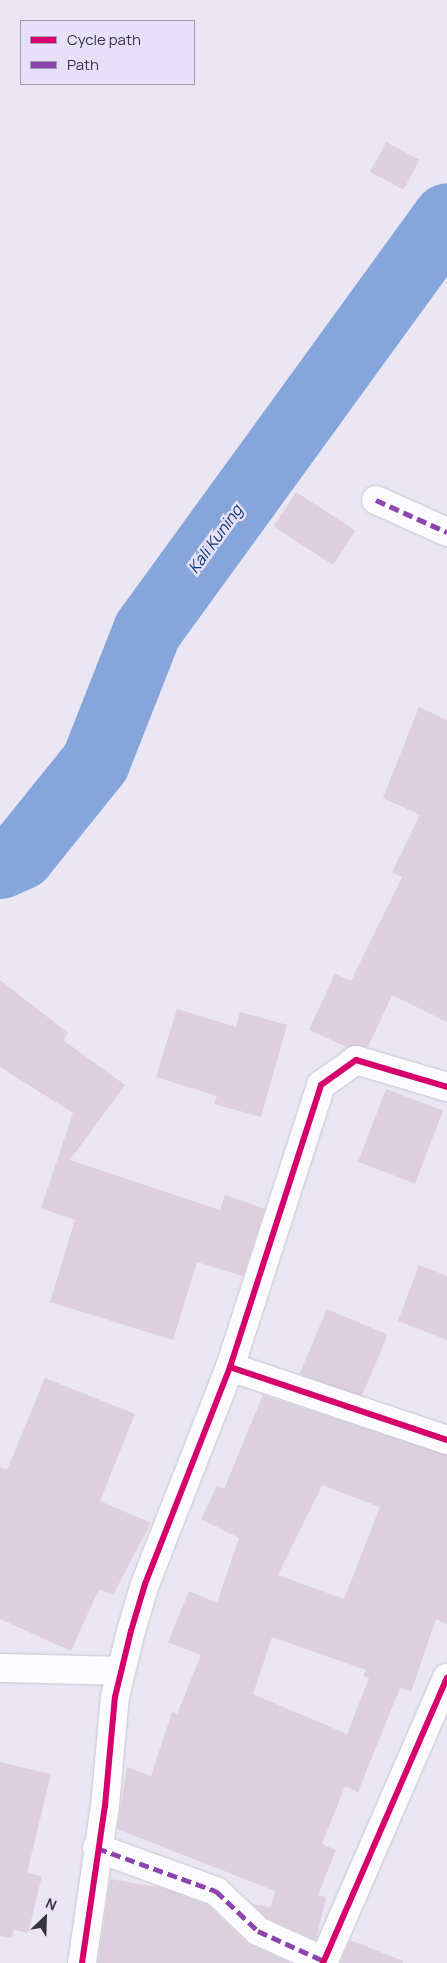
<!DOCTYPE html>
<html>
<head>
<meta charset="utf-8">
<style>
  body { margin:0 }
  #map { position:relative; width:447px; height:1963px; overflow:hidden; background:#eae6f3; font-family:Manrope,sans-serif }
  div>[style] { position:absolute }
  .river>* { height:69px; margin:-34.5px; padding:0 34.5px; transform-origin:34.5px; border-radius:34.5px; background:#86a5db }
  .building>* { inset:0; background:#ddcfdd; transform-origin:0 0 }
  .roads { filter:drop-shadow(0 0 1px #c7c4cf) drop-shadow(0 0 1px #c7c4cf) }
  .minor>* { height:28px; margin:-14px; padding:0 14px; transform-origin:14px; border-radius:14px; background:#fcfbfd }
  .quiet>* { height:5px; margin-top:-2.5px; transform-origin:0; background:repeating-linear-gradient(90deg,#8e44ad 0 10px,transparent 0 15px) }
  .cycleway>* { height:6px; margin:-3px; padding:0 3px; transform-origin:3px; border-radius:3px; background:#d6006c }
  span { translate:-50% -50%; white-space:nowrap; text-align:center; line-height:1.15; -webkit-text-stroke:5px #e7e0f9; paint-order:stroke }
  .water-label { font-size:16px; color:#0a3576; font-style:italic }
  .legend { position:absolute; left:20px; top:20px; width:175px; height:65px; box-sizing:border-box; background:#e7e0f9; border:1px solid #a19bae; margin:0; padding:6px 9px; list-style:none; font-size:15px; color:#37343e }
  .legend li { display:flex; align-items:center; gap:10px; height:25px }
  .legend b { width:25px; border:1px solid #a19bae }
  .north { position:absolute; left:20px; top:1893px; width:50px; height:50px; -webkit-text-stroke:4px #e7e0f9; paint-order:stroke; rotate:24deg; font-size:14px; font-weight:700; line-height:20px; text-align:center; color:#37343e }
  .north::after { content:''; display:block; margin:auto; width:18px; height:22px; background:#37343e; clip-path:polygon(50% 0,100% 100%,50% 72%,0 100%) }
</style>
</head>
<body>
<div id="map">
  <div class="river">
    <i style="left:0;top:864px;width:22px;rotate:-24deg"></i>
    <i style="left:20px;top:855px;width:119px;rotate:-51.1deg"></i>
    <i style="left:95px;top:762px;width:142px;rotate:-68.5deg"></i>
    <i style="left:147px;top:630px;width:510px;rotate:-54.01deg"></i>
  </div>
  <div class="building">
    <i style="left:386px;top:142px;width:38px;height:34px;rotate:28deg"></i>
    <i style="left:296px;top:492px;width:71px;height:41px;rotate:33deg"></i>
    <i style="clip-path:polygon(419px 707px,447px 720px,447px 1022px,392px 995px,368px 1047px,347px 1047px,309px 1030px,335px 974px,351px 981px,402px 877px,392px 872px,420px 815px,383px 798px)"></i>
    <i style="clip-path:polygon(0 980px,68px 1033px,63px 1040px,125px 1085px,70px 1160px,220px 1210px,225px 1195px,265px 1209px,243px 1276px,197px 1262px,173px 1340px,50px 1302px,75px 1220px,41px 1208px,73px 1113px,0 1067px)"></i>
    <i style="clip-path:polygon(177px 1009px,236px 1027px,240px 1012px,287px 1025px,261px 1117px,214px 1104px,217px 1096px,156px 1077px)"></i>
    <i style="left:386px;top:1089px;width:61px;height:78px;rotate:21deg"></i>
    <i style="clip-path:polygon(419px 1265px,447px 1276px,447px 1340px,398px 1321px)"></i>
    <i style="left:327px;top:1309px;width:66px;height:70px;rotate:23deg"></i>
    <i style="clip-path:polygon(45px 1378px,135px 1414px,100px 1501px,151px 1523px,113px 1595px,99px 1589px,71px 1651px,0 1619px,0 1467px,7px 1470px)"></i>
    <i style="clip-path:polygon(evenodd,263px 1395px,447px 1455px,447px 1624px,436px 1619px,411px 1692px,400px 1688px,358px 1792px,345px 1786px,322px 1844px,336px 1850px,318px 1895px,326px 1897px,316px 1940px,267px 1918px,252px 1904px,271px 1907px,275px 1891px,117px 1829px,127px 1767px,151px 1776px,172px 1712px,177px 1714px,201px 1655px,168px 1642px,189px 1591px,217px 1603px,239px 1538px,201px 1519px,217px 1486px,224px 1489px,263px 1395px,322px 1485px,380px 1507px,344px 1599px,278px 1575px,322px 1485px,263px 1395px,272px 1637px,366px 1670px,363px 1676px,369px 1678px,347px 1734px,253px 1694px,272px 1637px)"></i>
    <i style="clip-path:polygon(0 1762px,51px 1774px,27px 1873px,42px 1876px,28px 1933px,14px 1930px,12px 1938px,0 1936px)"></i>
    <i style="clip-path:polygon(110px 1879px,163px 1888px,208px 1905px,247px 1943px,291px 1963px,98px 1963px)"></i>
    <i style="clip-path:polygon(350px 1940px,403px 1961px,403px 1963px,340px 1963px)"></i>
  </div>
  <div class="roads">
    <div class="minor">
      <i style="left:376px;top:500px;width:78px;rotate:24.3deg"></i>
      <i style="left:230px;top:1367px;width:229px;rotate:18.6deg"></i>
      <i style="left:0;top:1668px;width:121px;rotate:1.4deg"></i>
      <i style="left:97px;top:1848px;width:127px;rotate:19.9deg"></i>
      <i style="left:216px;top:1891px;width:58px;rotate:43.6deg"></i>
      <i style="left:258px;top:1931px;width:72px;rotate:24.4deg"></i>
      <i style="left:82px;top:1963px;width:159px;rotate:-81.7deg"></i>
      <i style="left:105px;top:1806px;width:109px;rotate:-84.8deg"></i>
      <i style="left:115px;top:1697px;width:68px;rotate:-76.4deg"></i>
      <i style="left:131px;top:1631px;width:49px;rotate:-73.4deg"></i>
      <i style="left:145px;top:1584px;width:233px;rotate:-68.6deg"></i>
      <i style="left:230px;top:1367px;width:296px;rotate:-72.1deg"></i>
      <i style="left:321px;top:1085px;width:43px;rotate:-35.5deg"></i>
      <i style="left:356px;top:1060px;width:95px;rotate:16.5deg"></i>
      <i style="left:323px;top:1963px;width:311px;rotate:-66.5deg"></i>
    </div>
  </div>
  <div class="quiet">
    <i style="left:376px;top:500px;width:78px;rotate:24.3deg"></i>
    <i style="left:97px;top:1848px;width:127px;rotate:19.9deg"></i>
    <i style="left:216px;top:1891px;width:58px;rotate:43.6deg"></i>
    <i style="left:258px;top:1931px;width:72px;rotate:24.4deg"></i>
  </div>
  <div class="cycleway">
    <i style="left:230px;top:1367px;width:229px;rotate:18.6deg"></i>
    <i style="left:82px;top:1963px;width:159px;rotate:-81.7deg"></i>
    <i style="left:105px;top:1806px;width:109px;rotate:-84.8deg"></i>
    <i style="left:115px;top:1697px;width:68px;rotate:-76.4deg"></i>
    <i style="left:131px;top:1631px;width:49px;rotate:-73.4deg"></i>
    <i style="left:145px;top:1584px;width:233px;rotate:-68.6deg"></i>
    <i style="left:230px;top:1367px;width:296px;rotate:-72.1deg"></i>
    <i style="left:321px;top:1085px;width:43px;rotate:-35.5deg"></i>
    <i style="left:356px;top:1060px;width:95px;rotate:16.5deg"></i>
    <i style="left:323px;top:1963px;width:311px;rotate:-66.5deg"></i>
  </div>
  <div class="water-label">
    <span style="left:215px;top:539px;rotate:-54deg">Kali Kuning</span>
  </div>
  <ul class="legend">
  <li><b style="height:6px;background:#d6006c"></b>Cycle path</li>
  <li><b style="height:6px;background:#8e44ad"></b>Path</li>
  </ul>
  <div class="north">N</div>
</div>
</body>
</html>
